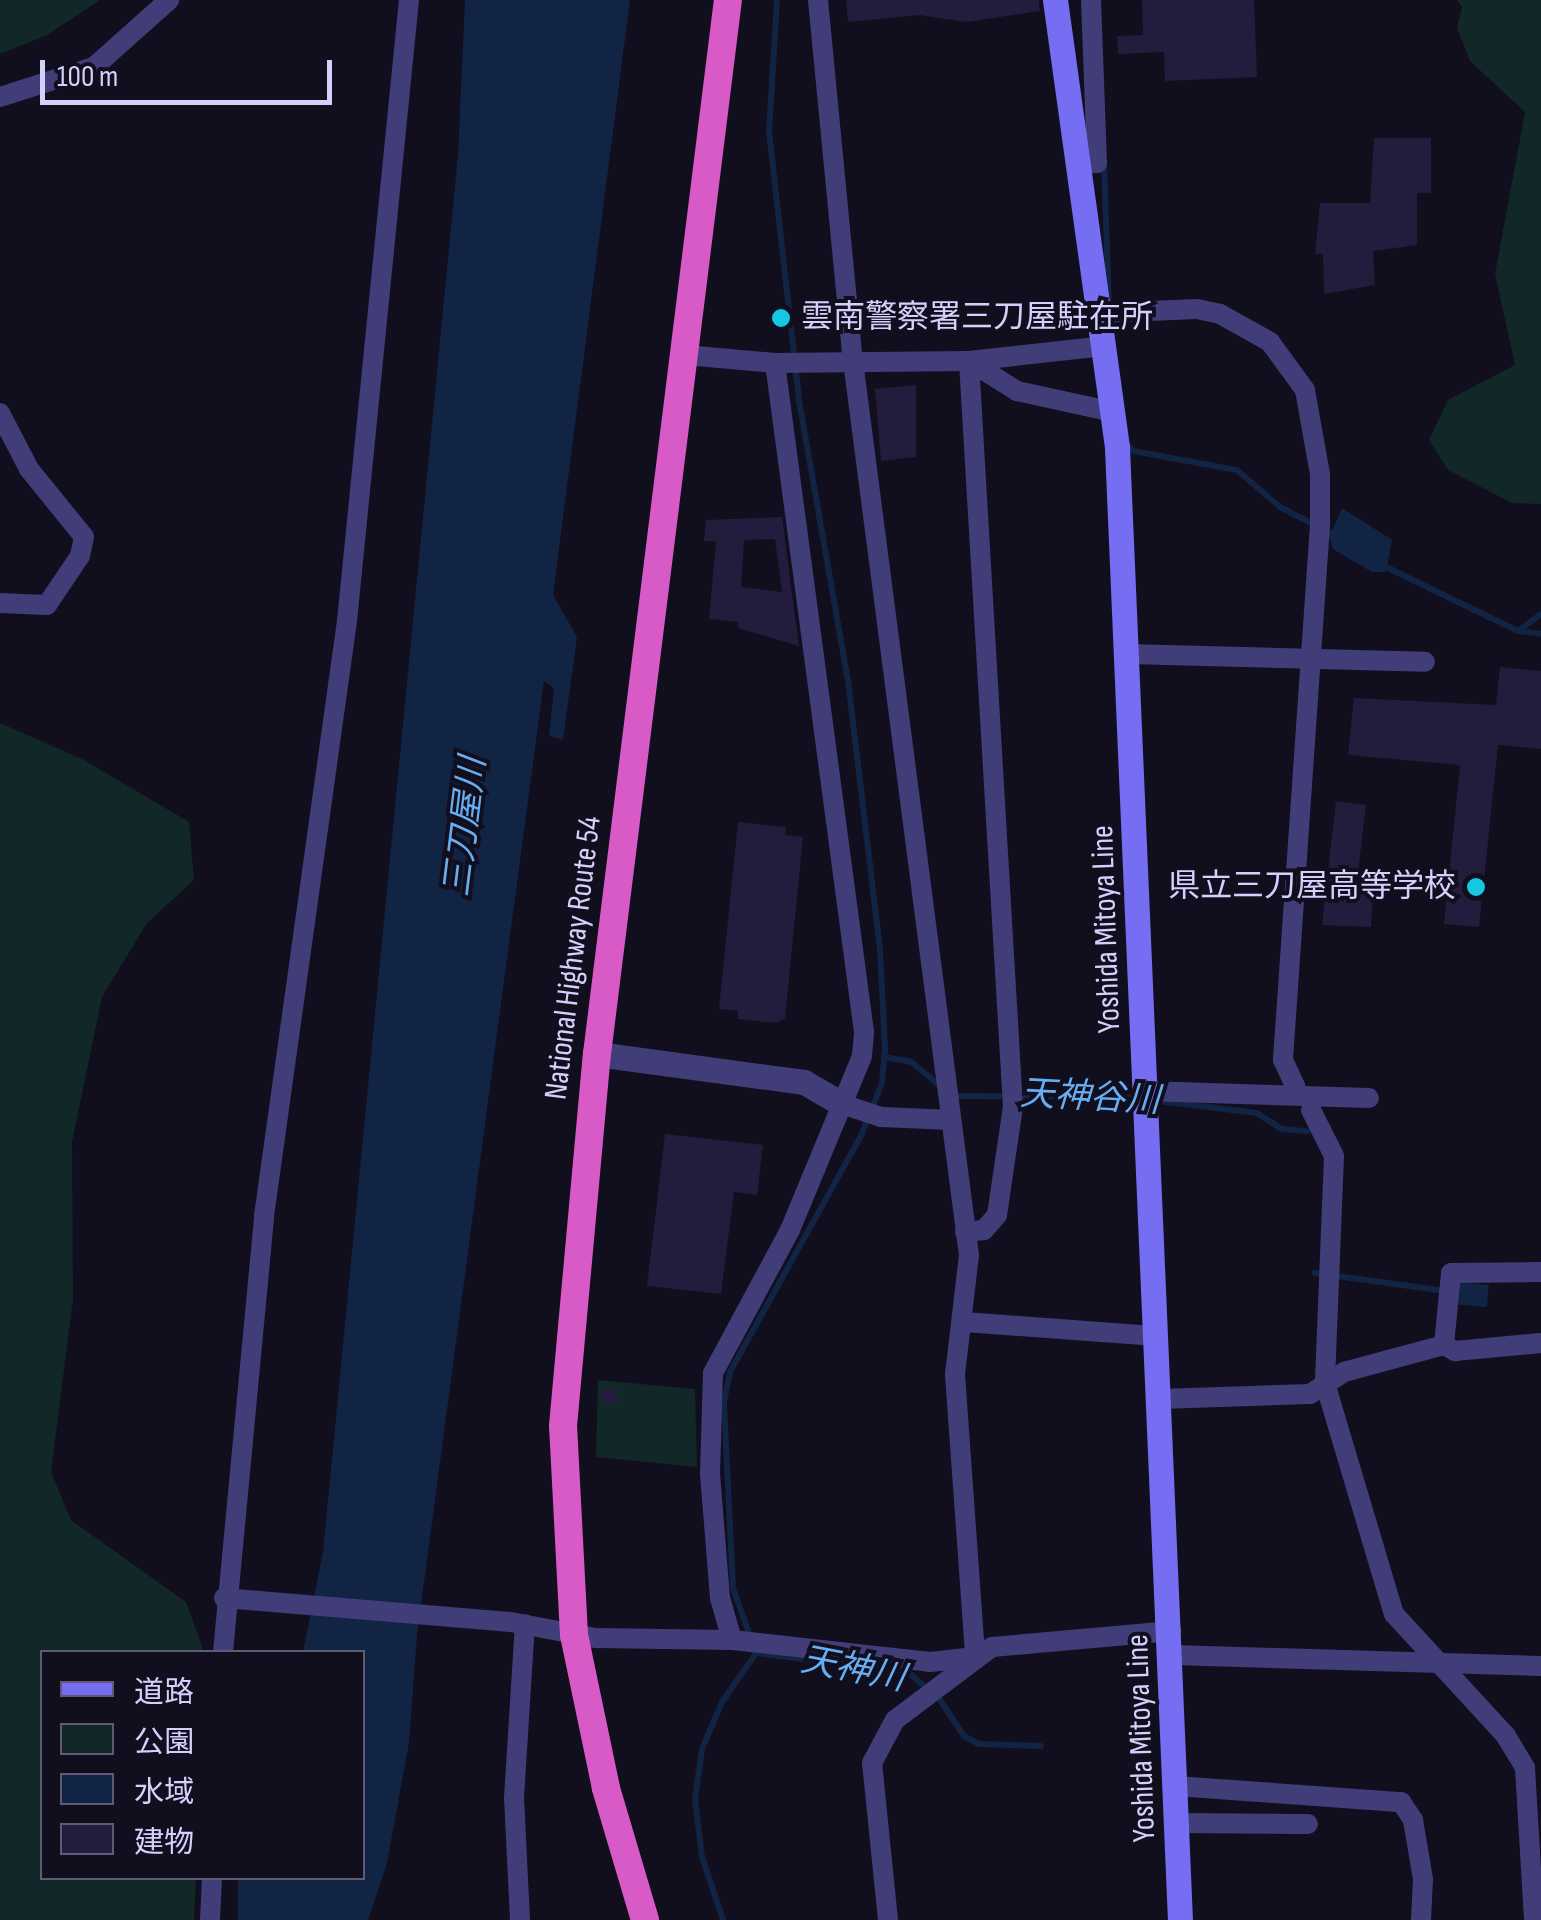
<!DOCTYPE html>
<html>
<head>
<meta charset="utf-8">
<style>
  body { margin:0 }
  #map { position:relative; width:1541px; height:1920px; overflow:hidden; background:#110e1e; font-family:"Sofia Sans Condensed","Noto Sans JP",sans-serif }
  div>[style] { position:absolute }
  .green>* { inset:0; background:#122727 }
  .water>* { inset:0; background:#122443; transform-origin:0 0 }
  .stream>* { height:6px; margin:-3px; padding:0 3px; transform-origin:3px; border-radius:3px; background:#122443 }
  .building>* { inset:0; background:#231c3d; transform-origin:0 0 }
  .minor>* { height:20px; margin:-10px; padding:0 10px; transform-origin:10px; border-radius:10px; background:#413d79 }
  .tertiary>* { height:25px; margin:-12.5px; padding:0 12.5px; transform-origin:12.5px; border-radius:12.5px; background:#413d79 }
  .secondary>* { height:25px; margin:-12.5px; padding:0 12.5px; transform-origin:12.5px; border-radius:12.5px; background:#766ef2 }
  .trunk>* { height:28px; margin:-14px; padding:0 14px; transform-origin:14px; border-radius:14px; background:#d85ac6 }
  .dots>* { width:28px; height:28px; translate:-50% -50%; box-sizing:border-box; border:5px solid #110e1e; border-radius:50% }
  span { translate:-50% -50%; white-space:nowrap; text-align:center; line-height:1.15; -webkit-text-stroke:8px #110e1e; paint-order:stroke }
  .poi-label { font-size:32px; color:#d5cffb }
  .left { translate:0 -50%; text-align:left }
  .right { translate:-100% -50%; text-align:right }
  .street-label { font-size:32px; color:#d5cffb }
  .water-label { font-size:35px; color:#66adf2; font-style:italic }
  .legend { position:absolute; left:40px; top:1650px; width:325px; height:230px; box-sizing:border-box; background:#110e1e; border:2px solid #5f5b76; margin:0; padding:12px 18px; list-style:none; font-size:30px; color:#d5cffb }
  .legend li { display:flex; align-items:center; gap:20px; height:50px }
  .legend b { width:50px; border:2px solid #5f5b76 }
  .scale { position:absolute; left:40px; top:60px; width:292px; height:45px; box-sizing:border-box; border:5px solid #d5cffb; border-top:0; padding-left:12px; font-size:30px; line-height:35px; white-space:nowrap; color:#d5cffb; -webkit-text-stroke:8px #110e1e; paint-order:stroke }
</style>
</head>
<body>
<div id="map">
  <div class="green">
    <i style="clip-path:polygon(0 0,100px 0,47px 35px,0 54px)"></i>
    <i style="clip-path:polygon(1457px 0,1541px 0,1541px 504px,1512px 503px,1448px 470px,1429px 440px,1448px 400px,1515px 365px,1495px 274px,1525px 112px,1470px 61px,1457px 28px,1462px 7px)"></i>
    <i style="clip-path:polygon(0 723px,82px 759px,189px 822px,194px 880px,147px 923px,102px 997px,72px 1142px,73px 1299px,51px 1472px,71px 1520px,186px 1602px,204px 1652px,42px 1652px,42px 1878px,196px 1878px,194px 1920px,0 1920px)"></i>
    <i style="clip-path:polygon(598px 1380px,695px 1389px,697px 1467px,596px 1457px)"></i>
  </div>
  <div class="water">
    <i style="clip-path:polygon(465px 0,630px 0,553px 595px,577px 637px,563px 740px,549px 736px,554px 688px,544px 681px,417px 1635px,409px 1743px,387px 1863px,368px 1920px,238px 1920px,238px 1878px,362px 1878px,362px 1652px,303px 1652px,323px 1552px,458px 155px)"></i>
    <i style="clip-path:polygon(1342px 508px,1392px 540px,1386px 572px,1372px 572px,1333px 549px,1329px 537px)"></i>
    <i style="left:1454px;top:1282px;width:35px;height:22px;rotate:5deg"></i>
  </div>
  <div class="stream">
    <i style="left:1104px;top:161px;width:148px;rotate:88.1deg"></i>
    <i style="left:1128px;top:445px;width:8px;rotate:50deg"></i>
    <i style="left:1133px;top:451px;width:106px;rotate:10.4deg"></i>
    <i style="left:1237px;top:470px;width:57px;rotate:40.7deg"></i>
    <i style="left:1280px;top:507px;width:65px;rotate:27.3deg"></i>
    <i style="left:1382px;top:565px;width:151px;rotate:25.9deg"></i>
    <i style="left:1518px;top:631px;width:23px;rotate:7deg"></i>
    <i style="left:1518px;top:631px;width:29px;rotate:-36deg"></i>
    <i style="left:884px;top:1057px;width:27px;rotate:10deg"></i>
    <i style="left:911px;top:1062px;width:41px;rotate:39.1deg"></i>
    <i style="left:952px;top:1096px;width:185px;rotate:0.3deg"></i>
    <i style="left:1159px;top:1101px;width:99px;rotate:7deg"></i>
    <i style="left:1257px;top:1113px;width:30px;rotate:33deg"></i>
    <i style="left:1282px;top:1129px;width:25px;rotate:5deg"></i>
    <i style="left:1315px;top:1273px;width:132px;rotate:7.8deg"></i>
    <i style="left:756px;top:1653px;width:69px;rotate:-109.5deg"></i>
    <i style="left:733px;top:1588px;width:187px;rotate:-92.8deg"></i>
    <i style="left:724px;top:1401px;width:30px;rotate:-78deg"></i>
    <i style="left:730px;top:1372px;width:270px;rotate:-61deg"></i>
    <i style="left:861px;top:1136px;width:57px;rotate:-68.4deg"></i>
    <i style="left:882px;top:1083px;width:34px;rotate:-85deg"></i>
    <i style="left:885px;top:1049px;width:100px;rotate:-92.9deg"></i>
    <i style="left:880px;top:949px;width:270px;rotate:-96.8deg"></i>
    <i style="left:848px;top:681px;width:286px;rotate:-99.9deg"></i>
    <i style="left:799px;top:399px;width:270px;rotate:-96.4deg"></i>
    <i style="left:769px;top:131px;width:131px;rotate:-86.5deg"></i>
    <i style="left:756px;top:1653px;width:154px;rotate:7.4deg"></i>
    <i style="left:909px;top:1673px;width:41px;rotate:41.1deg"></i>
    <i style="left:940px;top:1700px;width:43px;rotate:56.3deg"></i>
    <i style="left:964px;top:1736px;width:17px;rotate:28deg"></i>
    <i style="left:979px;top:1744px;width:62px;rotate:1.8deg"></i>
    <i style="left:723px;top:1920px;width:66px;rotate:-108.4deg"></i>
    <i style="left:702px;top:1857px;width:58px;rotate:-96.9deg"></i>
    <i style="left:695px;top:1799px;width:50px;rotate:-82deg"></i>
    <i style="left:702px;top:1749px;width:51px;rotate:-66.9deg"></i>
    <i style="left:722px;top:1702px;width:60px;rotate:-55.2deg"></i>
  </div>
  <div class="building">
    <i style="clip-path:polygon(846px 0,1039px 0,1040px 11px,967px 22px,919px 15px,848px 22px)"></i>
    <i style="clip-path:polygon(1142px 0,1254px 0,1257px 77px,1165px 81px,1164px 52px,1118px 54px,1117px 36px,1143px 35px)"></i>
    <i style="clip-path:polygon(1374px 138px,1431px 138px,1431px 193px,1417px 193px,1417px 245px,1373px 251px,1375px 285px,1324px 294px,1323px 254px,1315px 254px,1320px 203px,1370px 203px)"></i>
    <i style="clip-path:polygon(916px 385px,916px 457px,881px 461px,875px 389px)"></i>
    <i style="clip-path:polygon(evenodd,782px 517px,799px 646px,738px 628px,738px 622px,709px 619px,716px 541px,704px 541px,706px 520px,782px 517px,775px 539px,782px 592px,741px 587px,744px 540px,775px 539px)"></i>
    <i style="clip-path:polygon(1500px 667px,1541px 671px,1541px 749px,1498px 745px,1479px 927px,1444px 924px,1460px 765px,1348px 755px,1354px 698px,1496px 705px)"></i>
    <i style="clip-path:polygon(1336px 801px,1366px 805px,1357px 881px,1374px 882px,1371px 927px,1322px 925px)"></i>
    <i style="clip-path:polygon(738px 822px,786px 827px,785px 835px,803px 837px,785px 1018px,776px 1023px,738px 1019px,738px 1011px,719px 1009px)"></i>
    <i style="clip-path:polygon(665px 1134px,763px 1145px,757px 1195px,734px 1192px,721px 1294px,647px 1286px)"></i>
    <i style="left:603px;top:1389px;width:15px;height:15px"></i>
  </div>
  <div class="minor">
    <i style="left:818px;top:0;width:363px;rotate:84.5deg"></i>
    <i style="left:853px;top:361px;width:901px;rotate:82.61deg"></i>
    <i style="left:969px;top:1255px;width:121px;rotate:96.7deg"></i>
    <i style="left:955px;top:1375px;width:283px;rotate:85.9deg"></i>
    <i style="left:0;top:97px;width:99px;rotate:-17.7deg"></i>
    <i style="left:94px;top:67px;width:101px;rotate:-41.8deg"></i>
    <i style="left:1078px;top:164px;width:19px;rotate:-3deg"></i>
    <i style="left:1097px;top:163px;width:163px;rotate:-92.1deg"></i>
    <i style="left:1100px;top:313px;width:97px;rotate:-2.4deg"></i>
    <i style="left:1197px;top:309px;width:24px;rotate:12deg"></i>
    <i style="left:1220px;top:314px;width:57px;rotate:29.2deg"></i>
    <i style="left:1270px;top:342px;width:59px;rotate:53.9deg"></i>
    <i style="left:1305px;top:390px;width:85px;rotate:79.9deg"></i>
    <i style="left:1320px;top:474px;width:51px;rotate:90deg"></i>
    <i style="left:1320px;top:525px;width:536px;rotate:93.96deg"></i>
    <i style="left:1283px;top:1060px;width:29px;rotate:65deg"></i>
    <i style="left:685px;top:355px;width:90px;rotate:5.1deg"></i>
    <i style="left:775px;top:363px;width:194px;rotate:-0.6deg"></i>
    <i style="left:969px;top:361px;width:136px;rotate:-6.3deg"></i>
    <i style="left:969px;top:361px;width:57px;rotate:32deg"></i>
    <i style="left:1017px;top:391px;width:98px;rotate:12.3deg"></i>
    <i style="left:0;top:413px;width:63px;rotate:62.6deg"></i>
    <i style="left:29px;top:469px;width:87px;rotate:51deg"></i>
    <i style="left:84px;top:537px;width:19px;rotate:102deg"></i>
    <i style="left:80px;top:556px;width:59px;rotate:124deg"></i>
    <i style="left:47px;top:605px;width:47px;rotate:-177.6deg"></i>
    <i style="left:1128px;top:654px;width:297px;rotate:1.5deg"></i>
    <i style="left:1146px;top:1091px;width:223px;rotate:1.8deg"></i>
    <i style="left:842px;top:1104px;width:41px;rotate:18.4deg"></i>
    <i style="left:881px;top:1117px;width:70px;rotate:2.5deg"></i>
    <i style="left:1311px;top:1110px;width:51px;rotate:63.4deg"></i>
    <i style="left:1334px;top:1156px;width:227px;rotate:92.3deg"></i>
    <i style="left:1325px;top:1383px;width:241px;rotate:73.4deg"></i>
    <i style="left:1394px;top:1614px;width:166px;rotate:47.4deg"></i>
    <i style="left:1506px;top:1736px;width:37px;rotate:59deg"></i>
    <i style="left:1525px;top:1768px;width:152px;rotate:86.6deg"></i>
    <i style="left:965px;top:1232px;width:19px;rotate:-6deg"></i>
    <i style="left:984px;top:1230px;width:20px;rotate:-49deg"></i>
    <i style="left:997px;top:1215px;width:109px;rotate:-81.6deg"></i>
    <i style="left:1013px;top:1107px;width:747px;rotate:-93.38deg"></i>
    <i style="left:964px;top:1322px;width:193px;rotate:4.2deg"></i>
    <i style="left:1444px;top:1345px;width:13px;rotate:29deg"></i>
    <i style="left:1455px;top:1351px;width:86px;rotate:-5.3deg"></i>
    <i style="left:1160px;top:1399px;width:150px;rotate:-1.9deg"></i>
    <i style="left:1310px;top:1394px;width:40px;rotate:-32.9deg"></i>
    <i style="left:1344px;top:1372px;width:104px;rotate:-15.1deg"></i>
    <i style="left:1444px;top:1345px;width:72px;rotate:-84.4deg"></i>
    <i style="left:1451px;top:1273px;width:90px;rotate:-0.6deg"></i>
    <i style="left:224px;top:1598px;width:288px;rotate:4.8deg"></i>
    <i style="left:511px;top:1622px;width:86px;rotate:10.7deg"></i>
    <i style="left:596px;top:1638px;width:136px;rotate:0.8deg"></i>
    <i style="left:732px;top:1640px;width:199px;rotate:6.3deg"></i>
    <i style="left:930px;top:1662px;width:45px;rotate:-6.3deg"></i>
    <i style="left:732px;top:1640px;width:44px;rotate:-105.9deg"></i>
    <i style="left:720px;top:1598px;width:124px;rotate:-94.6deg"></i>
    <i style="left:710px;top:1474px;width:101px;rotate:-88.3deg"></i>
    <i style="left:713px;top:1373px;width:162px;rotate:-61.7deg"></i>
    <i style="left:790px;top:1230px;width:188px;rotate:-67.5deg"></i>
    <i style="left:862px;top:1056px;width:24px;rotate:-85deg"></i>
    <i style="left:864px;top:1032px;width:675px;rotate:-97.58deg"></i>
    <i style="left:223px;top:1652px;width:438px;rotate:-84.6deg"></i>
    <i style="left:264px;top:1216px;width:601px;rotate:-82.06deg"></i>
    <i style="left:347px;top:621px;width:624px;rotate:-84.3deg"></i>
    <i style="left:1173px;top:1655px;width:368px;rotate:1.7deg"></i>
    <i style="left:1176px;top:1786px;width:226px;rotate:4.1deg"></i>
    <i style="left:1401px;top:1802px;width:22px;rotate:56deg"></i>
    <i style="left:1413px;top:1820px;width:60px;rotate:80.4deg"></i>
    <i style="left:1423px;top:1879px;width:41px;rotate:92.8deg"></i>
    <i style="left:1177px;top:1823px;width:131px;rotate:0.4deg"></i>
    <i style="left:210px;top:1920px;width:42px;rotate:-87.3deg"></i>
    <i style="left:520px;top:1920px;width:122px;rotate:-92.8deg"></i>
    <i style="left:514px;top:1798px;width:174px;rotate:-86.4deg"></i>
    <i style="left:888px;top:1920px;width:158px;rotate:-95.8deg"></i>
    <i style="left:872px;top:1763px;width:49px;rotate:-61.9deg"></i>
    <i style="left:895px;top:1720px;width:121px;rotate:-37deg"></i>
    <i style="left:992px;top:1647px;width:180px;rotate:-5.1deg"></i>
  </div>
  <div class="tertiary">
    <i style="left:597px;top:1054px;width:209px;rotate:7.7deg"></i>
    <i style="left:804px;top:1082px;width:44px;rotate:30.1deg"></i>
  </div>
  <div class="secondary">
    <i style="left:1055px;top:0;width:452px;rotate:82.1deg"></i>
    <i style="left:1117px;top:448px;width:1473px;rotate:87.55deg"></i>
  </div>
  <div class="trunk">
    <i style="left:645px;top:1920px;width:138px;rotate:-106.5deg"></i>
    <i style="left:606px;top:1788px;width:156px;rotate:-101.8deg"></i>
    <i style="left:574px;top:1635px;width:209px;rotate:-93deg"></i>
    <i style="left:563px;top:1426px;width:374px;rotate:-84.8deg"></i>
    <i style="left:597px;top:1054px;width:1062px;rotate:-82.92deg"></i>
  </div>
  <div class="dots">
    <i style="left:781px;top:318px;background:#14c7e2"></i>
    <i style="left:1476px;top:887px;background:#14c7e2"></i>
  </div>
  <div class="poi-label">
    <span class="left" style="left:801px;top:318px">雲南警察署三刀屋駐在所</span>
    <span class="right" style="left:1456px;top:887px">県立三刀屋高等学校</span>
  </div>
  <div class="street-label">
    <span style="left:1107px;top:929px;rotate:-92deg">Yoshida Mitoya Line</span>
    <span style="left:574px;top:958px;rotate:-83deg">National Highway Route 54</span>
    <span style="left:1142px;top:1738px;rotate:-92deg">Yoshida Mitoya Line</span>
  </div>
  <div class="water-label">
    <span style="left:466px;top:827px;rotate:-83deg">三刀屋川</span>
    <span style="left:1090px;top:1098px;rotate:3deg">天神谷川</span>
    <span style="left:853px;top:1670px;rotate:11deg">天神川</span>
  </div>
  <ul class="legend">
  <li><b style="height:12px;background:#766ef2"></b>道路</li>
  <li><b style="height:28px;background:#122727"></b>公園</li>
  <li><b style="height:28px;background:#122443"></b>水域</li>
  <li><b style="height:28px;background:#231c3d"></b>建物</li>
  </ul>
  <div class="scale">100 m</div>
</div>
</body>
</html>
